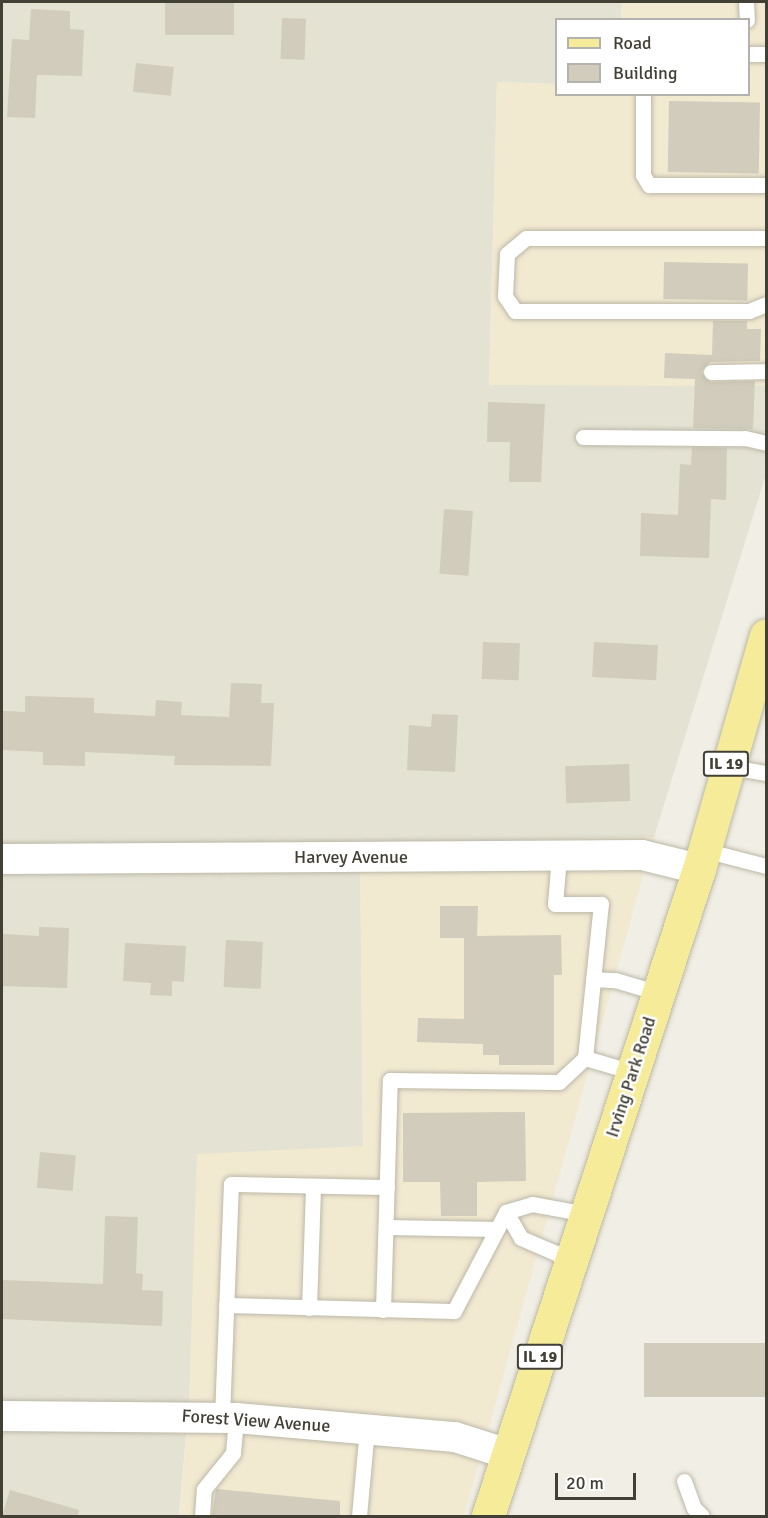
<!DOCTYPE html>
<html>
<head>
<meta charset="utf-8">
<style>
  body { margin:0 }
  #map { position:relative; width:768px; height:1518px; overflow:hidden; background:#f1efe5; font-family:Signika,sans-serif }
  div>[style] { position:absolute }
  .residential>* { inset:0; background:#e4e2d3 }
  .commercial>* { inset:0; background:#f2e9d1 }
  .building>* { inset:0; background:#d1ccbb; transform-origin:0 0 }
  .roads { filter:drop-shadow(0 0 2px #bbb8a8) drop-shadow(0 0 2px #bbb8a8) }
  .service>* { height:15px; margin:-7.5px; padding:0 7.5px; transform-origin:7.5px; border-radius:7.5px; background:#fff }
  .minor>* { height:30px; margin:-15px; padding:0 15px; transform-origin:15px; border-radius:15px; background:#fff }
  .primary>* { height:33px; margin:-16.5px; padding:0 16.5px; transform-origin:16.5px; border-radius:16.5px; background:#f5eb99 }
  span { translate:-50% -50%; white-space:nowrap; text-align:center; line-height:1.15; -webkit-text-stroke:5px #fff; paint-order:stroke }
  .shield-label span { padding:2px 4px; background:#fff; border:2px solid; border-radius:4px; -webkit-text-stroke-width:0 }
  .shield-label { font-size:16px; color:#423f35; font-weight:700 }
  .street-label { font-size:18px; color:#423f35 }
  .frame { position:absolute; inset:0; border:3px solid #423f35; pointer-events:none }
  .legend { position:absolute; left:555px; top:18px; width:195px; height:78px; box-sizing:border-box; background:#fff; border:2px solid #b3b2ae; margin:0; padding:8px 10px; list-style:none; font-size:18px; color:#423f35 }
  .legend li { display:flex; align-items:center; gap:12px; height:30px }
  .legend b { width:30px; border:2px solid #b3b2ae }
  .scale { position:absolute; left:555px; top:1473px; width:81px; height:27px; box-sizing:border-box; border:3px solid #423f35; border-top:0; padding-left:8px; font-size:18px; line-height:21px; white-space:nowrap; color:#423f35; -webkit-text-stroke:4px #fff; paint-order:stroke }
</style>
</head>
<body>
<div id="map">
  <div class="residential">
    <i style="clip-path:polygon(2px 2px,622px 2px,621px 19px,556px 20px,556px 84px,497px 82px,489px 384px,766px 386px,766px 474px,654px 837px,360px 844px,363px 1147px,189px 1398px,179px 1516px,2px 1516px)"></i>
  </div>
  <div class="commercial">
    <i style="clip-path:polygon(622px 2px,766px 2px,766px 386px,489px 385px,497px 82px,556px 84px,556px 94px,748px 94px,748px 20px,621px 19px)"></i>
    <i style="clip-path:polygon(654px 837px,464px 1516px,180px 1516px,189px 1398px,197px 1154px,363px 1146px,360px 844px)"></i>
  </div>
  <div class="building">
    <i style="left:165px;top:2px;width:69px;height:33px"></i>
    <i style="clip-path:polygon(31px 9px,70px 11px,70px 29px,84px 30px,82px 76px,37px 75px,35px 118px,7px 117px,12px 39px,29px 40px)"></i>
    <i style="left:282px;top:18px;width:24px;height:41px;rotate:2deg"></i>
    <i style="left:136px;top:63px;width:38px;height:29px;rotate:6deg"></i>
    <i style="left:669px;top:101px;width:91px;height:71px;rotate:1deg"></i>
    <i style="left:664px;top:262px;width:84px;height:37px;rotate:1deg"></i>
    <i style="clip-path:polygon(713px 321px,747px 321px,747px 329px,761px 329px,760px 361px,710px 362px,701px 372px,711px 382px,755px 381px,753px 429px,693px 428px,695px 379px,664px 378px,665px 353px,712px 355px)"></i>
    <i style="clip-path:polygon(488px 402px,545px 404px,541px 482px,509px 482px,510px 442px,487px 442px)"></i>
    <i style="clip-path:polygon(692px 447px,727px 448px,726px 500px,711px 499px,709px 558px,640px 556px,641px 513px,678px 515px,680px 464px,691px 465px)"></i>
    <i style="left:444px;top:509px;width:29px;height:65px;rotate:4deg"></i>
    <i style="left:483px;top:642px;width:37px;height:37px;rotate:2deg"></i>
    <i style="left:594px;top:642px;width:64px;height:35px;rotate:3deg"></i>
    <i style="clip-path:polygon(231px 683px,262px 684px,261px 703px,274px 703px,271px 766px,174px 765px,175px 756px,85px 752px,85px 766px,43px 765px,43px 752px,2px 750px,2px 711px,25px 712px,25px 696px,94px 698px,94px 713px,155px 716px,156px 700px,182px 702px,181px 715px,229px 717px)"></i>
    <i style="clip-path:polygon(432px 714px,458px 715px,455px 772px,407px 770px,409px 725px,431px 727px)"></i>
    <i style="left:629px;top:764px;width:37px;height:64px;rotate:88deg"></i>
    <i style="clip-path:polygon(440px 906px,478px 906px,477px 936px,561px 935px,562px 975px,554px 975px,554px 1065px,499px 1065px,499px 1055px,483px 1055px,483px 1044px,417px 1042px,418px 1018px,464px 1019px,464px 938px,440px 938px)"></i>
    <i style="clip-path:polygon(39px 927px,69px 928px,67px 988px,2px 986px,2px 934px,39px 936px)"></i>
    <i style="left:226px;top:940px;width:37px;height:47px;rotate:3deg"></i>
    <i style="clip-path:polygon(125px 943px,186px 946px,184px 982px,172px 981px,172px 996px,150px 995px,151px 983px,123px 981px)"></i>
    <i style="clip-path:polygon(525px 1112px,526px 1181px,477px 1182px,477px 1216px,441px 1216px,440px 1182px,403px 1182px,403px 1113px)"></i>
    <i style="left:40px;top:1152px;width:36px;height:36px;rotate:5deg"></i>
    <i style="clip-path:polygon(105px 1216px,138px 1217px,136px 1273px,143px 1274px,142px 1290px,163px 1291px,162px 1326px,2px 1319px,2px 1280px,103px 1284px)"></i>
    <i style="left:766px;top:1343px;width:54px;height:122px;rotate:90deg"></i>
    <i style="clip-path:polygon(216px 1489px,340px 1501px,340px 1516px,212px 1516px)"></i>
    <i style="clip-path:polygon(10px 1490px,79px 1510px,78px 1516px,2px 1516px)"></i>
  </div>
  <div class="roads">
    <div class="service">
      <i style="left:746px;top:2px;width:18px;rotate:87deg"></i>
      <i style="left:748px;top:54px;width:18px"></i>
      <i style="left:643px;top:94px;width:81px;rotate:90deg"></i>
      <i style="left:643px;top:175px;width:12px;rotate:59deg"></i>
      <i style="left:649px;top:185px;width:117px"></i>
      <i style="left:766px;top:238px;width:240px;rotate:180deg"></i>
      <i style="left:526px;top:238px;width:25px;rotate:140deg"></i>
      <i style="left:507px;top:254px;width:42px;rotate:92.7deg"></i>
      <i style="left:505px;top:296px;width:18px;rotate:56deg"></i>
      <i style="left:515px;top:311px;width:234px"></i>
      <i style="left:749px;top:311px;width:18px;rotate:-22deg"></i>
      <i style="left:711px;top:372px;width:55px;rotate:-1deg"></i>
      <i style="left:583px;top:437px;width:162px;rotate:0.4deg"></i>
      <i style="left:745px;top:438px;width:22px;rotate:13deg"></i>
      <i style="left:725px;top:766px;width:42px;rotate:9.7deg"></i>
      <i style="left:704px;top:850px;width:64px;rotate:14.5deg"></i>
      <i style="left:593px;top:979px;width:22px;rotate:3deg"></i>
      <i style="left:615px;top:980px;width:46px;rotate:16.5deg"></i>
      <i style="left:585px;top:1058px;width:50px;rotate:16.3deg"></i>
      <i style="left:386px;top:1227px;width:111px;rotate:1deg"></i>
      <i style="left:572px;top:1260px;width:56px;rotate:-156.7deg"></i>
      <i style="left:521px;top:1238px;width:30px;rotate:-120deg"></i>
      <i style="left:506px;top:1212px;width:27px;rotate:-17deg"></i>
      <i style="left:532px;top:1204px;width:56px;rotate:10.3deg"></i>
      <i style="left:226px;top:1305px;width:228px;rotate:1.5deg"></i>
      <i style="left:454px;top:1311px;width:112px;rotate:-62.3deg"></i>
      <i style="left:309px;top:1308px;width:122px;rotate:-88.1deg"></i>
      <i style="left:383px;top:1310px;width:230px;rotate:-88.3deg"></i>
      <i style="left:390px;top:1080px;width:169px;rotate:0.7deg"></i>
      <i style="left:559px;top:1082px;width:35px;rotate:-43deg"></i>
      <i style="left:585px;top:1058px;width:155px;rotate:-84.1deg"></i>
      <i style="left:601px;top:904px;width:46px;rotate:180deg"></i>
      <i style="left:555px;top:904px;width:48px;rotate:-85.2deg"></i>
      <i style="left:222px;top:1417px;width:233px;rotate:-87.8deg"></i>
      <i style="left:231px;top:1184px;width:156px;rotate:1.1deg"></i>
      <i style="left:684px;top:1481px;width:29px;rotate:70deg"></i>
      <i style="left:694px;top:1508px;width:11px;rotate:45deg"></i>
      <i style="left:202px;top:1516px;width:27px;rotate:-86deg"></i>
      <i style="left:204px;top:1489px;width:46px;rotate:-51.1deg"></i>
      <i style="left:233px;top:1453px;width:35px;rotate:-85deg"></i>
      <i style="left:359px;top:1516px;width:88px;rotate:-84.8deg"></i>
    </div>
    <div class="minor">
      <i style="left:2px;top:859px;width:640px;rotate:-0.36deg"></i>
      <i style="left:642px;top:855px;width:59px;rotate:13.8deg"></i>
      <i style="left:2px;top:1416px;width:234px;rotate:0.5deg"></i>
      <i style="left:236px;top:1418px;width:220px;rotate:5deg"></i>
      <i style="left:455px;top:1437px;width:56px;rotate:17.8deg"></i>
    </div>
    <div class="primary">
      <i style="left:488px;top:1516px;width:681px;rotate:-71.94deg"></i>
      <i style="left:699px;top:869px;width:243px;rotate:-74deg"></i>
    </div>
  </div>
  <div class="shield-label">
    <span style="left:726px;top:764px">IL 19</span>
    <span style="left:540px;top:1357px">IL 19</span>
  </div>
  <div class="street-label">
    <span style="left:351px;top:857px">Harvey Avenue</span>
    <span style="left:631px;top:1077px;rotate:-72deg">Irving Park Road</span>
    <span style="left:256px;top:1421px;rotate:4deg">Forest View Avenue</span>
  </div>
  <div class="frame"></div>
  <ul class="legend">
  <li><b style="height:8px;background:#f5eb99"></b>Road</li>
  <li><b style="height:16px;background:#d1ccbb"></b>Building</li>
  </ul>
  <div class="scale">20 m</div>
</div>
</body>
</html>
